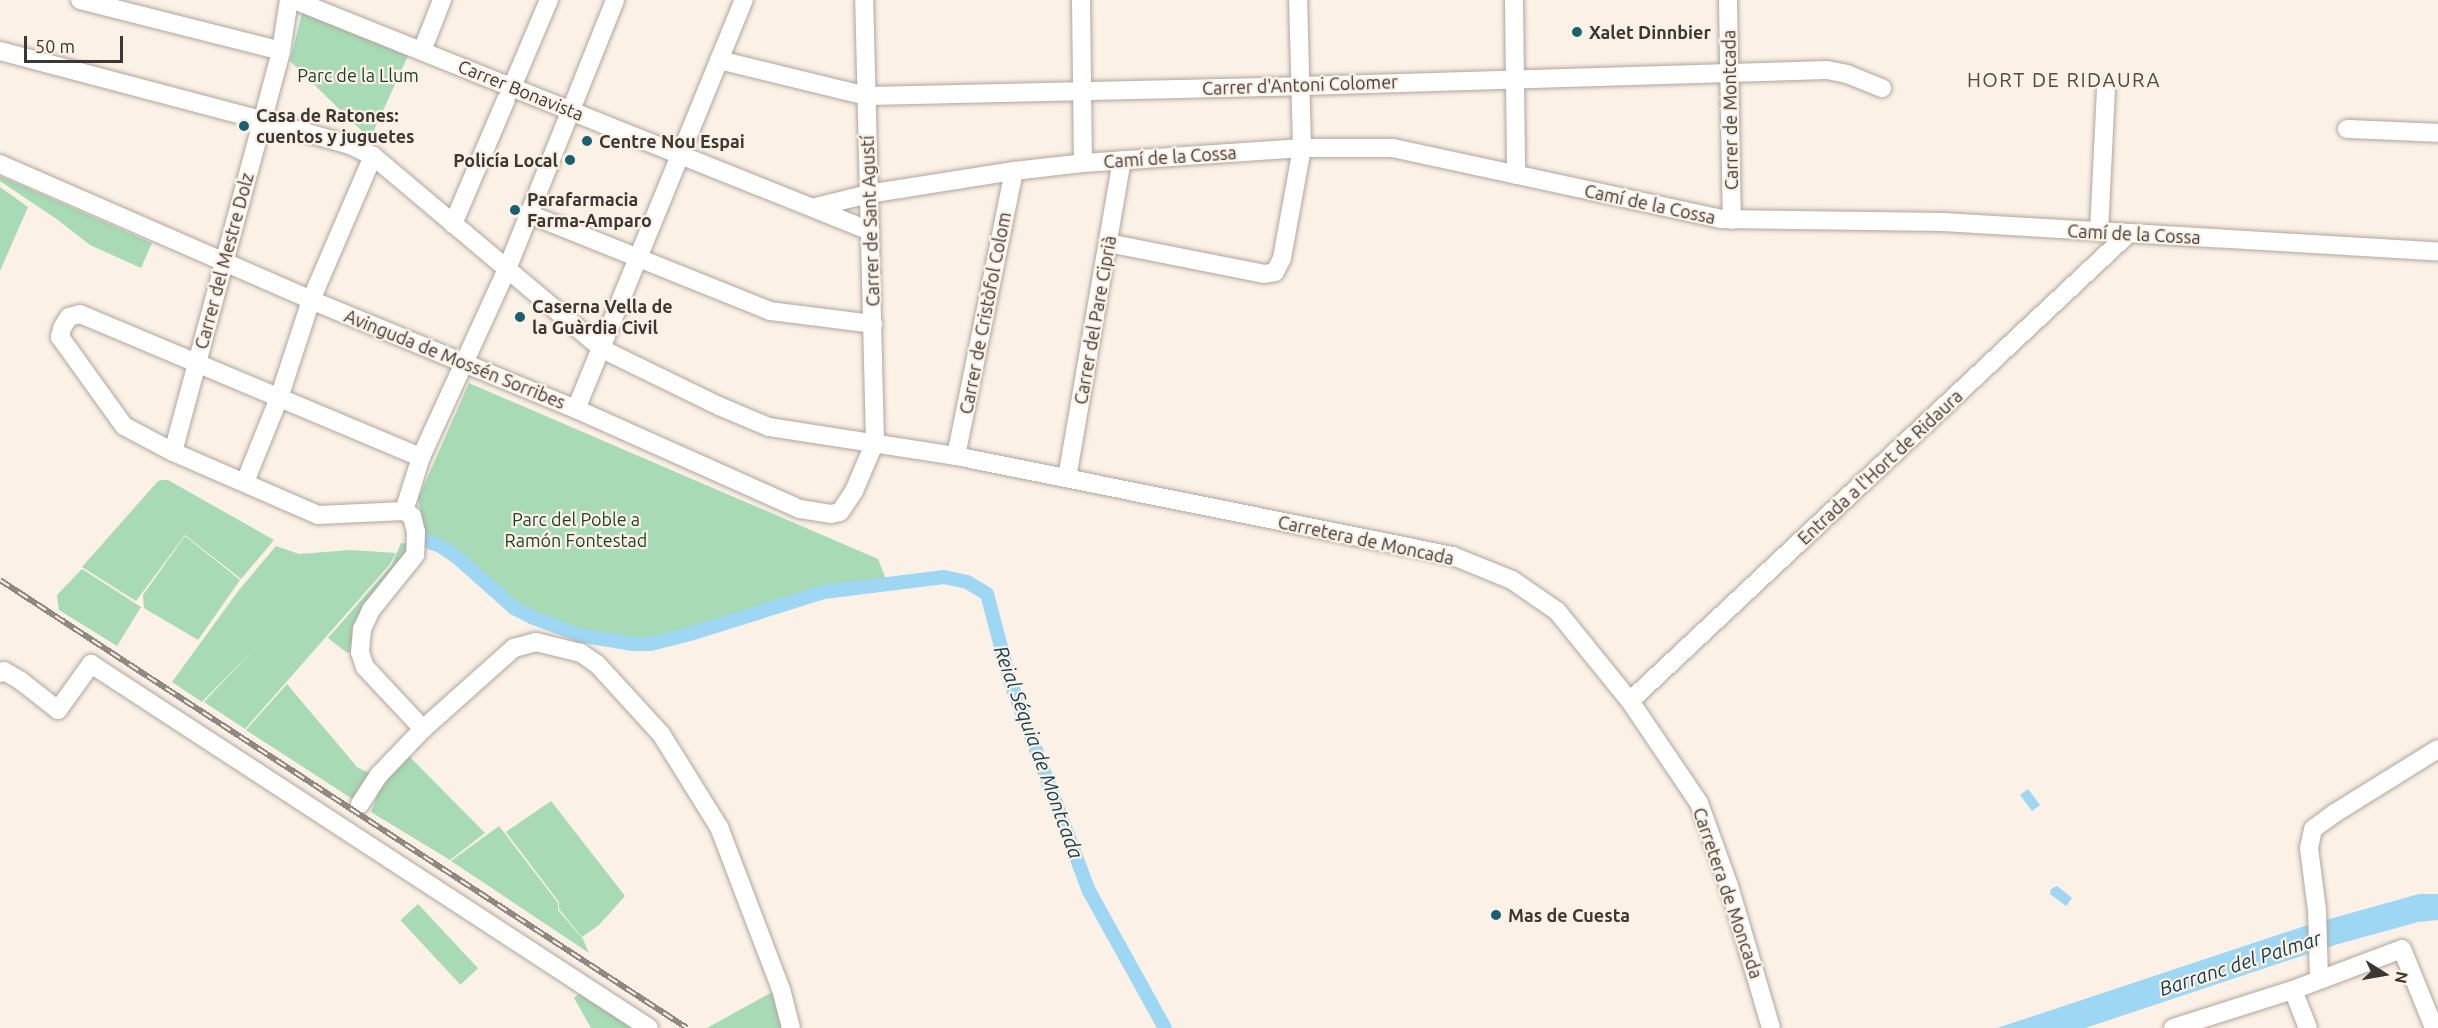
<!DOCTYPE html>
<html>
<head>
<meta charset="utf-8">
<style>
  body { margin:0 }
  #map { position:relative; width:2438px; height:1028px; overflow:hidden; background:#fbf1e7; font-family:Ubuntu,sans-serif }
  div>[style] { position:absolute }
  .green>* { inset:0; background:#a7dab5; transform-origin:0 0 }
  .water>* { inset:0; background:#9ed7f3; transform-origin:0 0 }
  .canal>* { height:14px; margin:-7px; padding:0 7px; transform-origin:7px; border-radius:7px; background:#9ed7f3 }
  .roads { filter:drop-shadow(0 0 2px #afa69c) drop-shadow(0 0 2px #afa69c) }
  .minor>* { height:18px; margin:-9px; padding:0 9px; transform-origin:9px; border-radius:9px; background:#fff }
  .rail>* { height:6px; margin-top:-3px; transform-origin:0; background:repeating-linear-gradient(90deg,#fbf1e7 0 11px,#908983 0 22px); box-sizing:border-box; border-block:2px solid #908983 }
  .dots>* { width:16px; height:16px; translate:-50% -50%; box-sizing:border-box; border:3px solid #fbf1e7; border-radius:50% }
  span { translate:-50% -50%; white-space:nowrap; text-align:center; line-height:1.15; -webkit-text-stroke:4.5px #fbf1e7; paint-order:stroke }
  .poi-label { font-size:18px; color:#3b3733; font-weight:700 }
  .left { translate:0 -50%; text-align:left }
  .right { translate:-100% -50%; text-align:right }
  .park-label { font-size:18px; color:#1b3f28 }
  .street-label { font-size:18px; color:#3b3733 }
  .neighbourhood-label { font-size:20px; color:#514940; letter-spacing:1.5px }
  .water-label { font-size:20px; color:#134154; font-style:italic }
  .north { position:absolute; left:2354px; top:944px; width:60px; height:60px; -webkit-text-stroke:4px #fbf1e7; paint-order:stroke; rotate:101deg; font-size:16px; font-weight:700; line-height:24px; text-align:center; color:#3b3733 }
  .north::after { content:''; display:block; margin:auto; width:21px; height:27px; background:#3b3733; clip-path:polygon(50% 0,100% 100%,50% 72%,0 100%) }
  .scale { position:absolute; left:24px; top:36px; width:99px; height:27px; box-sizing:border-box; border:3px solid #3b3733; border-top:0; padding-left:8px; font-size:18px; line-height:21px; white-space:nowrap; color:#3b3733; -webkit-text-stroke:4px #fbf1e7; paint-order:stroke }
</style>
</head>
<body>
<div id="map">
  <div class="green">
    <i style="clip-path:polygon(302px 13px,408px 56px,370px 139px,290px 61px)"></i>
    <i style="clip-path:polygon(0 176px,152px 243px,141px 268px,90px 245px,58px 220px,0 181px)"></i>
    <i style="clip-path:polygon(0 187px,28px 207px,0 271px)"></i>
    <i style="clip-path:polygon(469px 383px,878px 559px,886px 579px,826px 586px,650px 640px,597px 636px,537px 616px,515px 604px,462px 556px,426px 538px,418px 499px)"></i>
    <i style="clip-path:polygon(163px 480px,168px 480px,274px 540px,241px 579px,185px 535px,136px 601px,82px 567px,158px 481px)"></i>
    <i style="clip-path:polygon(185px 536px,240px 580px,198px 640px,144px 608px,143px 595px)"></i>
    <i style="clip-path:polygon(401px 543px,409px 544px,409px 549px,354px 653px,346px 652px,328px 638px,391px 566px)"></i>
    <i style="clip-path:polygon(276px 546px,299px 554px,351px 550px,396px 553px,390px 564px,245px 729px,204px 702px,256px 647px,202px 702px,172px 682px,239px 590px)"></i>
    <i style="clip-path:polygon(82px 569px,141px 607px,117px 646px,59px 610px,57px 595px)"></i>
    <i style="clip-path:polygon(287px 684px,357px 767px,371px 774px,354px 800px,246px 730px)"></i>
    <i style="clip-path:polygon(407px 754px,485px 833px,450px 860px,371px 812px,384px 778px)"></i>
    <i style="clip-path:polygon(551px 801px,625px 896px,599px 925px,582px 937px,559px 909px,559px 902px,506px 832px)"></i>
    <i style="clip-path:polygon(499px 826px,558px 903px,558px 910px,583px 939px,589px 953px,451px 861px)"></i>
    <i style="left:418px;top:904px;width:88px;height:24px;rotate:47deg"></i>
    <i style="clip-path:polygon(774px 991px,785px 1028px,707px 1028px)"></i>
    <i style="clip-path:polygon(579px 994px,633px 1028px,591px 1028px,574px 998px)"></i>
  </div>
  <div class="water">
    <i style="left:2028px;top:789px;width:20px;height:10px;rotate:53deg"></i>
    <i style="clip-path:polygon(2057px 886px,2072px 898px,2066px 906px,2050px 894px,2051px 889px)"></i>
    <i style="clip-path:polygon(2419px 894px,2438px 894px,2438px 920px,2418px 922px,2335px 945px,2085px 1028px,1997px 1028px,2308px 925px)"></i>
  </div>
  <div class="canal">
    <i style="left:424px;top:540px;width:19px;rotate:21deg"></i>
    <i style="left:442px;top:547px;width:21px;rotate:35deg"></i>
    <i style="left:459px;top:559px;width:74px;rotate:41.7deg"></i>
    <i style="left:514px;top:608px;width:22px;rotate:27deg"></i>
    <i style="left:534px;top:618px;width:48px;rotate:20.7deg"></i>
    <i style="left:579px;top:635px;width:55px;rotate:9.5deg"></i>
    <i style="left:633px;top:644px;width:18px"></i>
    <i style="left:651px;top:644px;width:40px;rotate:-14.4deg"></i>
    <i style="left:690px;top:634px;width:140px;rotate:-17.4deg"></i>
    <i style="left:824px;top:592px;width:121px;rotate:-7.1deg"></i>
    <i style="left:944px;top:577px;width:24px;rotate:12deg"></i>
    <i style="left:967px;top:582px;width:23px;rotate:31deg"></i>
    <i style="left:987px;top:594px;width:90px;rotate:75.2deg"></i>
    <i style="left:1010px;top:681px;width:224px;rotate:69.4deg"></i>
    <i style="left:1089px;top:891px;width:157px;rotate:61deg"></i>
  </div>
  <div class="roads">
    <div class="minor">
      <i style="left:80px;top:0;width:207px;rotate:14.2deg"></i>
      <i style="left:294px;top:0;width:621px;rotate:21.85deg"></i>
      <i style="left:1081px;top:0;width:163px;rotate:89.3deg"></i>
      <i style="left:1514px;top:0;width:175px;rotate:89.3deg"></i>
      <i style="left:1728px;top:0;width:220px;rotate:89deg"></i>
      <i style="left:0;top:51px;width:270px;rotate:14.8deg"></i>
      <i style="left:261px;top:120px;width:92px;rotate:15.7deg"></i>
      <i style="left:350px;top:145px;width:25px;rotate:26deg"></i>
      <i style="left:373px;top:156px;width:299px;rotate:40.1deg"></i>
      <i style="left:602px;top:349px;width:130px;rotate:26deg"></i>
      <i style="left:719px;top:406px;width:54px;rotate:22.8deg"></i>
      <i style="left:769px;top:427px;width:189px;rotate:8.8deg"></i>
      <i style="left:956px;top:456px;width:507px;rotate:11.38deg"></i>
      <i style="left:1453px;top:556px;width:64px;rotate:22.1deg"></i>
      <i style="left:1512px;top:580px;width:55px;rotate:34.6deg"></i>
      <i style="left:1557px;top:611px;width:116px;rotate:51deg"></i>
      <i style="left:1630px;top:701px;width:123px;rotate:55.9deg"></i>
      <i style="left:1699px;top:803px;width:88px;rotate:70.1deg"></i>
      <i style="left:1729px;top:886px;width:148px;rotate:73.5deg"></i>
      <i style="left:422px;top:51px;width:55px;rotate:-68.6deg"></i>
      <i style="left:719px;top:60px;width:152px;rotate:13.7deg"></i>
      <i style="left:867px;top:96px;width:435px;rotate:-1.3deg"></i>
      <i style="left:1302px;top:86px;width:525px;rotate:-1.75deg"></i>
      <i style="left:1827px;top:70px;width:20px;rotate:11deg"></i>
      <i style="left:1847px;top:74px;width:38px;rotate:22deg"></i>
      <i style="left:512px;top:87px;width:95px;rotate:-67deg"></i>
      <i style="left:2347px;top:129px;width:91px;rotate:2.5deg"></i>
      <i style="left:0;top:164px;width:339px;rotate:23.6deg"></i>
      <i style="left:311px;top:300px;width:287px;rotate:22.4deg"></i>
      <i style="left:576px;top:409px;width:245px;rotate:24.1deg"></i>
      <i style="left:800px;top:509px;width:31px;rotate:9deg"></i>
      <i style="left:831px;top:514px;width:9px;rotate:-13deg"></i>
      <i style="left:840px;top:512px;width:25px;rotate:-56deg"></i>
      <i style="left:854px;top:491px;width:53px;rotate:-66.8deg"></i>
      <i style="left:875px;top:442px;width:442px;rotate:-91.4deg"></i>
      <i style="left:816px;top:207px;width:54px;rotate:-14deg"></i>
      <i style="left:868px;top:194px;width:148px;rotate:-9deg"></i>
      <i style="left:1014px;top:171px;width:69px;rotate:-6.6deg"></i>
      <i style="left:1083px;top:163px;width:220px;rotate:-3.9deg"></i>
      <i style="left:1302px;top:148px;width:91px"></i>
      <i style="left:1393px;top:148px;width:336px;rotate:12.2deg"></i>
      <i style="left:1721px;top:219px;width:222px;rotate:0.8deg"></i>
      <i style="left:1943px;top:222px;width:496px;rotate:3.4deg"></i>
      <i style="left:529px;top:214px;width:260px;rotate:21.9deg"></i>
      <i style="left:770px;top:311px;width:104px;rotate:7.2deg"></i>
      <i style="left:453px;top:224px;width:135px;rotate:-66.9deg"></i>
      <i style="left:2099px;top:232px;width:142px;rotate:-87.2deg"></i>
      <i style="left:1108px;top:243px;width:159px;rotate:11.2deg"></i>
      <i style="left:1264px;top:274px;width:11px;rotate:-10deg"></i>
      <i style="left:1275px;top:272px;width:16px;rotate:-63deg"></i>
      <i style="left:1282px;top:258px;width:112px;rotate:-79.7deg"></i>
      <i style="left:1302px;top:148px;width:148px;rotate:-91.5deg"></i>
      <i style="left:576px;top:409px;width:442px;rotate:-67.7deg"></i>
      <i style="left:173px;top:452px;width:415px;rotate:-74.9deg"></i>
      <i style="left:281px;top:51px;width:52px;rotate:-81.1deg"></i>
      <i style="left:956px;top:456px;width:291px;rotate:-78.5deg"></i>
      <i style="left:1067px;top:478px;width:322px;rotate:-80.2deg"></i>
      <i style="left:245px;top:482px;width:91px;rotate:-68deg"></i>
      <i style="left:279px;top:398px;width:103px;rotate:-71.9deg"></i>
      <i style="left:311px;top:300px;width:157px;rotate:-66.7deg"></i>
      <i style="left:404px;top:511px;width:86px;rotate:177.3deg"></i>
      <i style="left:318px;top:515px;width:158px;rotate:-156.5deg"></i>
      <i style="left:173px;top:452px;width:55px;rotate:-152deg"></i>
      <i style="left:124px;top:426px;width:110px;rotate:-125.7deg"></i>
      <i style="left:60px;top:337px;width:9px;rotate:-77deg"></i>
      <i style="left:62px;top:328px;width:13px;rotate:-58deg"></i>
      <i style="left:69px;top:317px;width:11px;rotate:-15deg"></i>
      <i style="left:80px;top:314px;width:370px;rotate:22.8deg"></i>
      <i style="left:404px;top:511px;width:57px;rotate:-72.5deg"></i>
      <i style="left:421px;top:457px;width:207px;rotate:-65.4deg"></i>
      <i style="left:507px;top:269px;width:290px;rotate:-68.1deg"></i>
      <i style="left:404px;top:511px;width:9px;rotate:32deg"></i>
      <i style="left:412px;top:516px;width:16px;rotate:76deg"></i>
      <i style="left:416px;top:532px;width:23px;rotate:92deg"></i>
      <i style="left:415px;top:555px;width:70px;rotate:128.7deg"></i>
      <i style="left:371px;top:610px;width:21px;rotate:115deg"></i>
      <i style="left:362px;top:629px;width:23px;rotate:95deg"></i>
      <i style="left:360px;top:652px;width:16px;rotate:72deg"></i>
      <i style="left:365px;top:667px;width:85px;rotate:46.9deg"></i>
      <i style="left:0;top:673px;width:4px;rotate:-27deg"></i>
      <i style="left:4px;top:671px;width:20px;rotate:30deg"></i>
      <i style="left:21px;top:681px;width:47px;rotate:38.1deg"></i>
      <i style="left:58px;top:710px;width:57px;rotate:-54.3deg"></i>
      <i style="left:91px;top:664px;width:666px;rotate:33.12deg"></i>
      <i style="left:1630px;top:701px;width:684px;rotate:-43.16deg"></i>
      <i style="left:360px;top:804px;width:35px;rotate:-57deg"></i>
      <i style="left:379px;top:775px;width:64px;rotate:-46.3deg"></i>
      <i style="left:423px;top:729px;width:122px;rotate:-41.7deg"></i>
      <i style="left:514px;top:648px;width:23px;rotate:-15deg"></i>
      <i style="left:536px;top:642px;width:46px;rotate:13.7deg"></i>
      <i style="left:581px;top:653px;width:19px;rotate:35deg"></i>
      <i style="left:597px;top:664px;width:95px;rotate:47.6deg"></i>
      <i style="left:661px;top:734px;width:110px;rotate:58.1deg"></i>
      <i style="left:719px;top:827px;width:173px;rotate:69.1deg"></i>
      <i style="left:781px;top:989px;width:40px;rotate:75.6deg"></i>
      <i style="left:2319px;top:980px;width:70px;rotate:-91.6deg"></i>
      <i style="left:2317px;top:910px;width:63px;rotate:-97.4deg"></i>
      <i style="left:2309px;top:848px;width:19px;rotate:-78deg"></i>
      <i style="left:2313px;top:829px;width:27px;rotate:-36deg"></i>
      <i style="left:2335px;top:813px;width:121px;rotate:-31.9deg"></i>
      <i style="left:2293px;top:990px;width:41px;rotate:68.5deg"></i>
      <i style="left:2173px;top:1028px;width:126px;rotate:-17.6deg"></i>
      <i style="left:2293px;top:990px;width:116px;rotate:-20.6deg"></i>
      <i style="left:2402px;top:949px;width:85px;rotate:67.9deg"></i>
    </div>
  </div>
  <div class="rail">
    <i style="left:0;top:580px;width:820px;rotate:33.11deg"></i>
  </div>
  <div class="dots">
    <i style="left:1577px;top:32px;background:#196071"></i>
    <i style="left:244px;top:126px;background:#196071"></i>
    <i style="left:587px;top:141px;background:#196071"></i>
    <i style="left:570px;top:160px;background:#196071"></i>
    <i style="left:515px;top:210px;background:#196071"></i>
    <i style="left:520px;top:317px;background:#196071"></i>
    <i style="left:1496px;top:915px;background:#196071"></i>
  </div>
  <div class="poi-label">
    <span class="left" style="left:1589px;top:32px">Xalet Dinnbier</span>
    <span class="left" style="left:256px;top:126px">Casa de Ratones:<br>cuentos y juguetes</span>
    <span class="left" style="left:599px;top:141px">Centre Nou Espai</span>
    <span class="right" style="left:558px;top:160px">Policía Local</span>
    <span class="left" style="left:527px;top:210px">Parafarmacia<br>Farma-Amparo</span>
    <span class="left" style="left:532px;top:317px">Caserna Vella de<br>la Guàrdia Civil</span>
    <span class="left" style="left:1508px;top:915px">Mas de Cuesta</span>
  </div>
  <div class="park-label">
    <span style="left:358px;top:75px">Parc de la Llum</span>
    <span style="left:576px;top:530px">Parc del Poble a<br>Ramón Fontestad</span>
  </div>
  <div class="street-label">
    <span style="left:1300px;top:85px;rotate:-2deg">Carrer d'Antoni Colomer</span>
    <span style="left:521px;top:90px;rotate:22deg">Carrer Bonavista</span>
    <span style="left:1730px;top:110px;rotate:-91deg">Carrer de Montcada</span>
    <span style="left:1170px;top:157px;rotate:-4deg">Camí de la Cossa</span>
    <span style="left:1650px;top:204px;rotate:12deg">Camí de la Cossa</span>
    <span style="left:870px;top:221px;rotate:-92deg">Carrer de Sant Agustí</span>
    <span style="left:2134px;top:234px;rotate:3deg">Camí de la Cossa</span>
    <span style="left:224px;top:261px;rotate:-75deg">Carrer del Mestre Dolz</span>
    <span style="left:985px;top:313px;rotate:-79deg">Carrer de Cristòfol Colom</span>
    <span style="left:1095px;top:320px;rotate:-80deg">Carrer del Pare Ciprià</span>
    <span style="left:455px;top:359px;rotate:22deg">Avinguda de Mossén Sorribes</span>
    <span style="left:1880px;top:467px;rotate:-43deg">Entrada a l'Hort de Ridaura</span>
    <span style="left:1366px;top:540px;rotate:12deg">Carretera de Moncada</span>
    <span style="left:1728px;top:893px;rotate:71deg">Carretera de Moncada</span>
  </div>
  <div class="neighbourhood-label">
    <span style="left:2064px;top:79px">HORT DE RIDAURA</span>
  </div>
  <div class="water-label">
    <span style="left:1039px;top:752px;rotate:70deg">Reial Séquia de Montcada</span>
    <span style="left:2240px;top:963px;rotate:-18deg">Barranc del Palmar</span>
  </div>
  <div class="north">N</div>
  <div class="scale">50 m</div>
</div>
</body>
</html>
